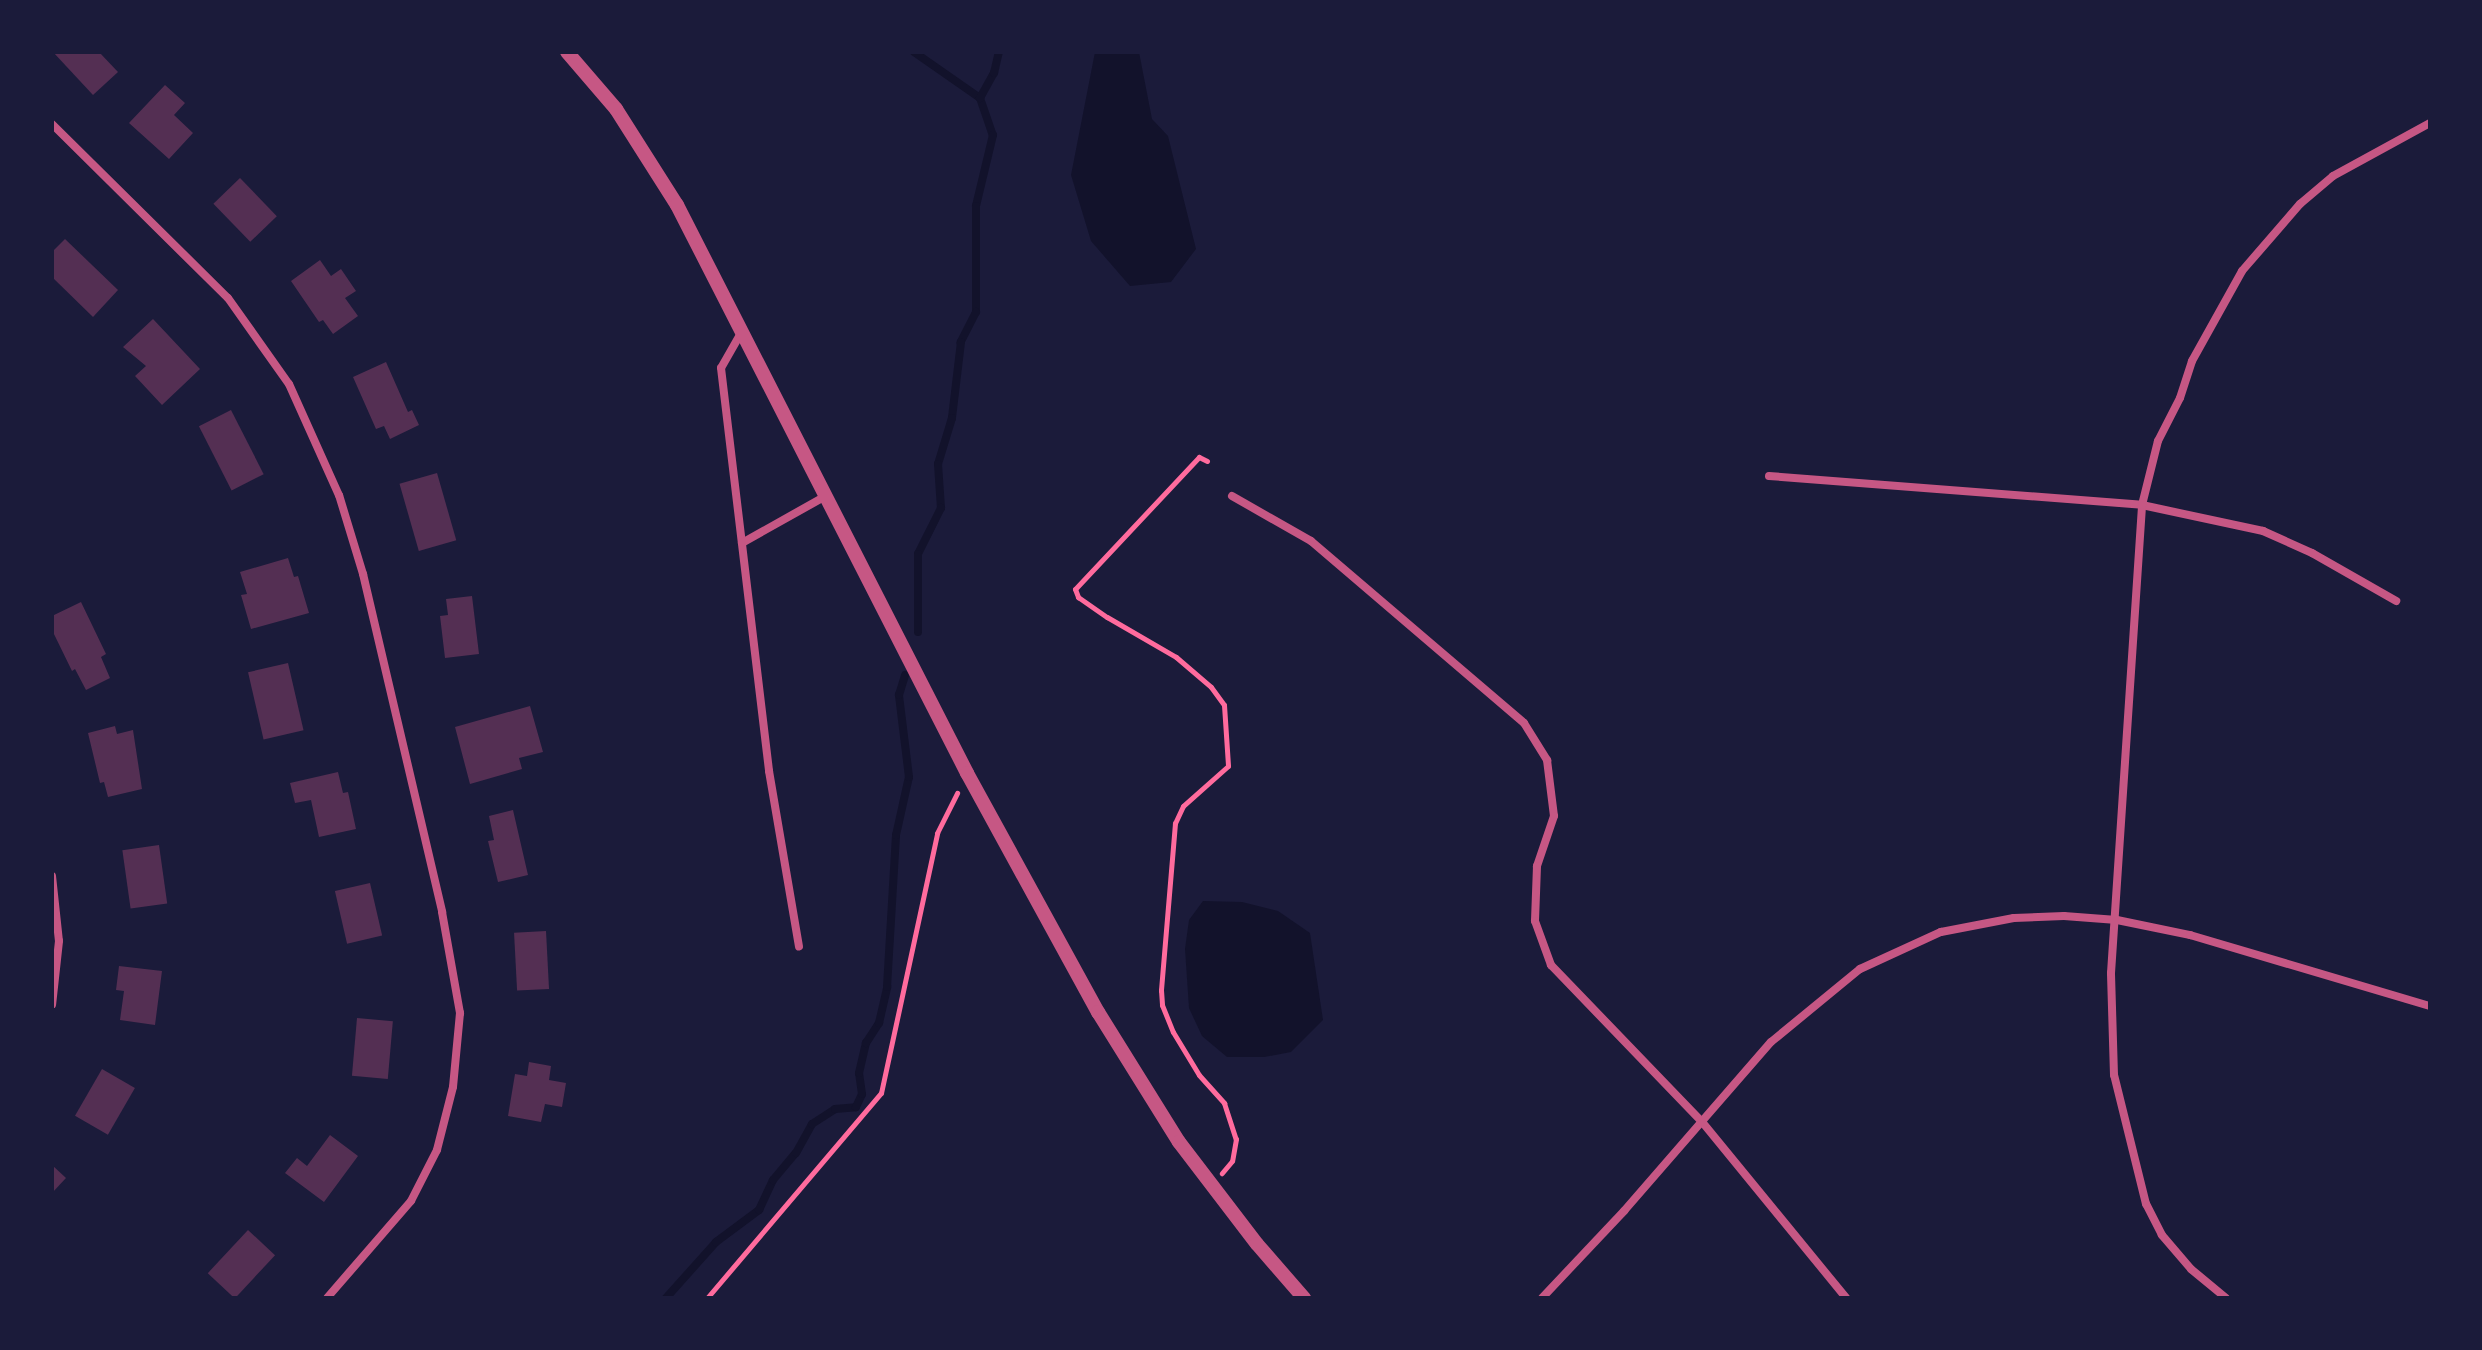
<!DOCTYPE html>
<html>
<head>
<meta charset="utf-8">
<style>
  body { margin:0 }
  #map { position:relative; width:2482px; height:1350px; overflow:hidden; background:#1b1b3a; font-family:Barlow,sans-serif }
  div>[style] { position:absolute }
  .water>* { inset:0; background:#12122b }
  .stream>* { height:8px; margin:-4px; padding:0 4px; transform-origin:4px; border-radius:4px; background:#12122b }
  .building>* { inset:0; background:#542f53; transform-origin:0 0 }
  .path>* { height:5px; margin:-2.5px; padding:0 2.5px; transform-origin:2.5px; border-radius:2.5px; background:#ff6b9d }
  .minor>* { height:8px; margin:-4px; padding:0 4px; transform-origin:4px; border-radius:4px; background:#c65784 }
  .tertiary>* { height:14px; margin:-7px; padding:0 7px; transform-origin:7px; border-radius:7px; background:#c65784 }
  span { translate:-50% -50%; white-space:nowrap; text-align:center; line-height:1.15; -webkit-text-stroke:7px #1b1b3a; paint-order:stroke }
  .frame { position:absolute; inset:0; border:54px solid #1b1b3a; pointer-events:none }
</style>
</head>
<body>
<div id="map">
  <div class="water">
    <i style="clip-path:polygon(1095px 52px,1139px 52px,1152px 119px,1168px 136px,1196px 249px,1171px 282px,1130px 286px,1091px 241px,1071px 175px)"></i>
    <i style="clip-path:polygon(1203px 901px,1242px 902px,1278px 911px,1310px 933px,1323px 1020px,1291px 1052px,1264px 1057px,1227px 1057px,1202px 1036px,1189px 1008px,1185px 949px,1189px 920px)"></i>
  </div>
  <div class="stream">
    <i style="left:914px;top:52px;width:80px;rotate:34.9deg"></i>
    <i style="left:980px;top:98px;width:39px;rotate:71deg"></i>
    <i style="left:993px;top:135px;width:73px;rotate:103.5deg"></i>
    <i style="left:976px;top:206px;width:106px;rotate:90deg"></i>
    <i style="left:976px;top:312px;width:34px;rotate:117deg"></i>
    <i style="left:961px;top:342px;width:77px;rotate:96.8deg"></i>
    <i style="left:952px;top:418px;width:48px;rotate:106.9deg"></i>
    <i style="left:938px;top:464px;width:44px;rotate:86.1deg"></i>
    <i style="left:941px;top:508px;width:51px;rotate:116.6deg"></i>
    <i style="left:918px;top:554px;width:78px;rotate:90deg"></i>
    <i style="left:980px;top:98px;width:29px;rotate:-61deg"></i>
    <i style="left:994px;top:73px;width:22px;rotate:-77deg"></i>
    <i style="left:666px;top:1298px;width:75px;rotate:-48.2deg"></i>
    <i style="left:716px;top:1242px;width:54px;rotate:-36.7deg"></i>
    <i style="left:759px;top:1210px;width:33px;rotate:-65deg"></i>
    <i style="left:773px;top:1180px;width:35px;rotate:-50deg"></i>
    <i style="left:796px;top:1153px;width:33px;rotate:-61deg"></i>
    <i style="left:812px;top:1124px;width:27px;rotate:-33deg"></i>
    <i style="left:835px;top:1109px;width:21px;rotate:-5deg"></i>
    <i style="left:856px;top:1107px;width:14px;rotate:-65deg"></i>
    <i style="left:862px;top:1094px;width:21px;rotate:-98deg"></i>
    <i style="left:859px;top:1073px;width:31px;rotate:-77deg"></i>
    <i style="left:866px;top:1043px;width:24px;rotate:-57deg"></i>
    <i style="left:879px;top:1023px;width:37px;rotate:-77deg"></i>
    <i style="left:887px;top:987px;width:152px;rotate:-86.6deg"></i>
    <i style="left:896px;top:835px;width:59px;rotate:-77.4deg"></i>
    <i style="left:909px;top:777px;width:83px;rotate:-97deg"></i>
    <i style="left:899px;top:695px;width:21px;rotate:-73deg"></i>
  </div>
  <div class="building">
    <i style="clip-path:polygon(53px 52px,99px 52px,118px 72px,93px 95px)"></i>
    <i style="clip-path:polygon(165px 85px,185px 103px,174px 115px,193px 133px,169px 159px,129px 123px)"></i>
    <i style="left:240px;top:178px;width:53px;height:37px;rotate:46deg"></i>
    <i style="clip-path:polygon(65px 239px,118px 290px,93px 317px,52px 277px,52px 252px)"></i>
    <i style="clip-path:polygon(320px 260px,331px 276px,341px 269px,356px 291px,345px 298px,358px 316px,333px 334px,323px 320px,319px 322px,291px 281px)"></i>
    <i style="clip-path:polygon(153px 319px,200px 369px,162px 405px,135px 376px,146px 366px,123px 347px)"></i>
    <i style="clip-path:polygon(386px 362px,408px 412px,412px 410px,419px 425px,390px 439px,384px 426px,376px 429px,353px 377px)"></i>
    <i style="left:231px;top:410px;width:72px;height:36px;rotate:63deg"></i>
    <i style="left:437px;top:473px;width:70px;height:39px;rotate:74deg"></i>
    <i style="clip-path:polygon(288px 558px,294px 577px,298px 576px,309px 613px,251px 629px,241px 595px,247px 594px,240px 572px)"></i>
    <i style="clip-path:polygon(472px 596px,479px 654px,445px 658px,440px 616px,448px 615px,446px 599px)"></i>
    <i style="clip-path:polygon(81px 602px,106px 654px,101px 657px,110px 678px,86px 690px,75px 669px,72px 671px,52px 630px,52px 616px)"></i>
    <i style="left:288px;top:663px;width:69px;height:41px;rotate:77deg"></i>
    <i style="clip-path:polygon(530px 706px,543px 752px,519px 758px,522px 769px,470px 784px,455px 727px)"></i>
    <i style="clip-path:polygon(115px 726px,117px 734px,133px 730px,142px 789px,108px 797px,104px 782px,100px 783px,88px 733px)"></i>
    <i style="clip-path:polygon(338px 772px,343px 793px,348px 792px,356px 829px,319px 837px,311px 800px,295px 803px,290px 783px)"></i>
    <i style="clip-path:polygon(513px 810px,528px 875px,498px 882px,488px 841px,494px 840px,489px 816px)"></i>
    <i style="left:159px;top:845px;width:59px;height:37px;rotate:82deg"></i>
    <i style="left:370px;top:883px;width:54px;height:36px;rotate:77deg"></i>
    <i style="left:546px;top:931px;width:58px;height:32px;rotate:87deg"></i>
    <i style="clip-path:polygon(119px 966px,162px 971px,155px 1025px,120px 1020px,124px 991px,116px 990px)"></i>
    <i style="left:357px;top:1018px;width:36px;height:58px;rotate:5deg"></i>
    <i style="clip-path:polygon(529px 1062px,551px 1066px,549px 1080px,566px 1083px,562px 1107px,545px 1104px,541px 1122px,508px 1116px,515px 1074px,527px 1076px)"></i>
    <i style="left:102px;top:1069px;width:38px;height:54px;rotate:30deg"></i>
    <i style="clip-path:polygon(330px 1135px,358px 1156px,324px 1202px,285px 1173px,297px 1158px,307px 1166px)"></i>
    <i style="clip-path:polygon(52px 1165px,66px 1178px,52px 1193px)"></i>
    <i style="left:248px;top:1230px;width:37px;height:59px;rotate:43deg"></i>
  </div>
  <div class="path">
    <i style="left:1207px;top:461px;width:9px;rotate:-153deg"></i>
    <i style="left:1199px;top:457px;width:181px;rotate:133.2deg"></i>
    <i style="left:1075px;top:589px;width:9px;rotate:69deg"></i>
    <i style="left:1078px;top:597px;width:35px;rotate:35deg"></i>
    <i style="left:1107px;top:617px;width:80px;rotate:30.1deg"></i>
    <i style="left:1176px;top:657px;width:46px;rotate:40.6deg"></i>
    <i style="left:1211px;top:687px;width:22px;rotate:54deg"></i>
    <i style="left:1224px;top:705px;width:61px;rotate:86.2deg"></i>
    <i style="left:1228px;top:766px;width:60px;rotate:138.4deg"></i>
    <i style="left:1183px;top:806px;width:19px;rotate:115deg"></i>
    <i style="left:1175px;top:823px;width:168px;rotate:94.8deg"></i>
    <i style="left:1161px;top:990px;width:15px;rotate:86deg"></i>
    <i style="left:1162px;top:1005px;width:29px;rotate:68deg"></i>
    <i style="left:1173px;top:1032px;width:50px;rotate:58.8deg"></i>
    <i style="left:1199px;top:1075px;width:38px;rotate:48deg"></i>
    <i style="left:1224px;top:1103px;width:38px;rotate:72deg"></i>
    <i style="left:1236px;top:1139px;width:22px;rotate:100deg"></i>
    <i style="left:1232px;top:1161px;width:16px;rotate:130deg"></i>
    <i style="left:707px;top:1298px;width:269px;rotate:-49.7deg"></i>
    <i style="left:881px;top:1093px;width:266px;rotate:-77.8deg"></i>
    <i style="left:937px;top:833px;width:45px;rotate:-63.4deg"></i>
  </div>
  <div class="minor">
    <i style="left:52px;top:124px;width:247px;rotate:44.7deg"></i>
    <i style="left:228px;top:298px;width:105px;rotate:54.7deg"></i>
    <i style="left:289px;top:384px;width:122px;rotate:65.8deg"></i>
    <i style="left:339px;top:495px;width:83px;rotate:73.1deg"></i>
    <i style="left:363px;top:574px;width:347px;rotate:76.8deg"></i>
    <i style="left:442px;top:912px;width:103px;rotate:79.9deg"></i>
    <i style="left:460px;top:1013px;width:74px;rotate:95.4deg"></i>
    <i style="left:453px;top:1087px;width:65px;rotate:104.3deg"></i>
    <i style="left:437px;top:1150px;width:57px;rotate:117deg"></i>
    <i style="left:411px;top:1201px;width:128px;rotate:130.9deg"></i>
    <i style="left:741px;top:333px;width:40px;rotate:119.7deg"></i>
    <i style="left:721px;top:368px;width:406px;rotate:83.2deg"></i>
    <i style="left:769px;top:771px;width:178px;rotate:80.3deg"></i>
    <i style="left:1769px;top:476px;width:374px;rotate:4.4deg"></i>
    <i style="left:2142px;top:505px;width:124px;rotate:12.1deg"></i>
    <i style="left:2263px;top:531px;width:54px;rotate:24.2deg"></i>
    <i style="left:2312px;top:553px;width:97px;rotate:29.7deg"></i>
    <i style="left:1232px;top:496px;width:91px;rotate:29.7deg"></i>
    <i style="left:1311px;top:541px;width:280px;rotate:40.5deg"></i>
    <i style="left:1524px;top:723px;width:44px;rotate:58.1deg"></i>
    <i style="left:1547px;top:760px;width:56px;rotate:82.9deg"></i>
    <i style="left:1554px;top:816px;width:53px;rotate:108.8deg"></i>
    <i style="left:1537px;top:866px;width:55px;rotate:92.1deg"></i>
    <i style="left:1535px;top:921px;width:47px;rotate:70deg"></i>
    <i style="left:1551px;top:965px;width:219px;rotate:46.1deg"></i>
    <i style="left:1703px;top:1123px;width:226px;rotate:50.7deg"></i>
    <i style="left:742px;top:543px;width:94px;rotate:-29.3deg"></i>
    <i style="left:52px;top:876px;width:65px;rotate:83.9deg"></i>
    <i style="left:59px;top:941px;width:64px;rotate:96.2deg"></i>
    <i style="left:1542px;top:1298px;width:120px;rotate:-46.7deg"></i>
    <i style="left:1624px;top:1211px;width:224px;rotate:-49deg"></i>
    <i style="left:1771px;top:1042px;width:115px;rotate:-39.4deg"></i>
    <i style="left:1860px;top:969px;width:89px;rotate:-24.6deg"></i>
    <i style="left:1941px;top:932px;width:74px;rotate:-10.9deg"></i>
    <i style="left:2014px;top:918px;width:50px;rotate:-2.3deg"></i>
    <i style="left:2064px;top:916px;width:53px;rotate:4.3deg"></i>
    <i style="left:2117px;top:920px;width:75px;rotate:11.6deg"></i>
    <i style="left:2190px;top:935px;width:250px;rotate:16.5deg"></i>
    <i style="left:2226px;top:1298px;width:45px;rotate:-140.4deg"></i>
    <i style="left:2191px;top:1269px;width:45px;rotate:-130.5deg"></i>
    <i style="left:2162px;top:1235px;width:35px;rotate:-117deg"></i>
    <i style="left:2146px;top:1204px;width:133px;rotate:-103.9deg"></i>
    <i style="left:2114px;top:1075px;width:102px;rotate:-91.7deg"></i>
    <i style="left:2111px;top:973px;width:469px;rotate:-86.2deg"></i>
    <i style="left:2142px;top:505px;width:66px;rotate:-76deg"></i>
    <i style="left:2158px;top:441px;width:48px;rotate:-62.9deg"></i>
    <i style="left:2180px;top:398px;width:39px;rotate:-72deg"></i>
    <i style="left:2192px;top:361px;width:103px;rotate:-60.9deg"></i>
    <i style="left:2242px;top:271px;width:89px;rotate:-49.1deg"></i>
    <i style="left:2300px;top:204px;width:43px;rotate:-40.3deg"></i>
    <i style="left:2333px;top:176px;width:111px;rotate:-28.7deg"></i>
  </div>
  <div class="tertiary">
    <i style="left:567px;top:52px;width:75px;rotate:49.3deg"></i>
    <i style="left:616px;top:109px;width:114px;rotate:57.6deg"></i>
    <i style="left:677px;top:205px;width:638px;rotate:62.95deg"></i>
    <i style="left:967px;top:773px;width:273px;rotate:61.3deg"></i>
    <i style="left:1098px;top:1012px;width:153px;rotate:58.1deg"></i>
    <i style="left:1179px;top:1142px;width:128px;rotate:52.6deg"></i>
    <i style="left:1257px;top:1244px;width:72px;rotate:49deg"></i>
  </div>
  <div class="frame"></div>
</div>
</body>
</html>
